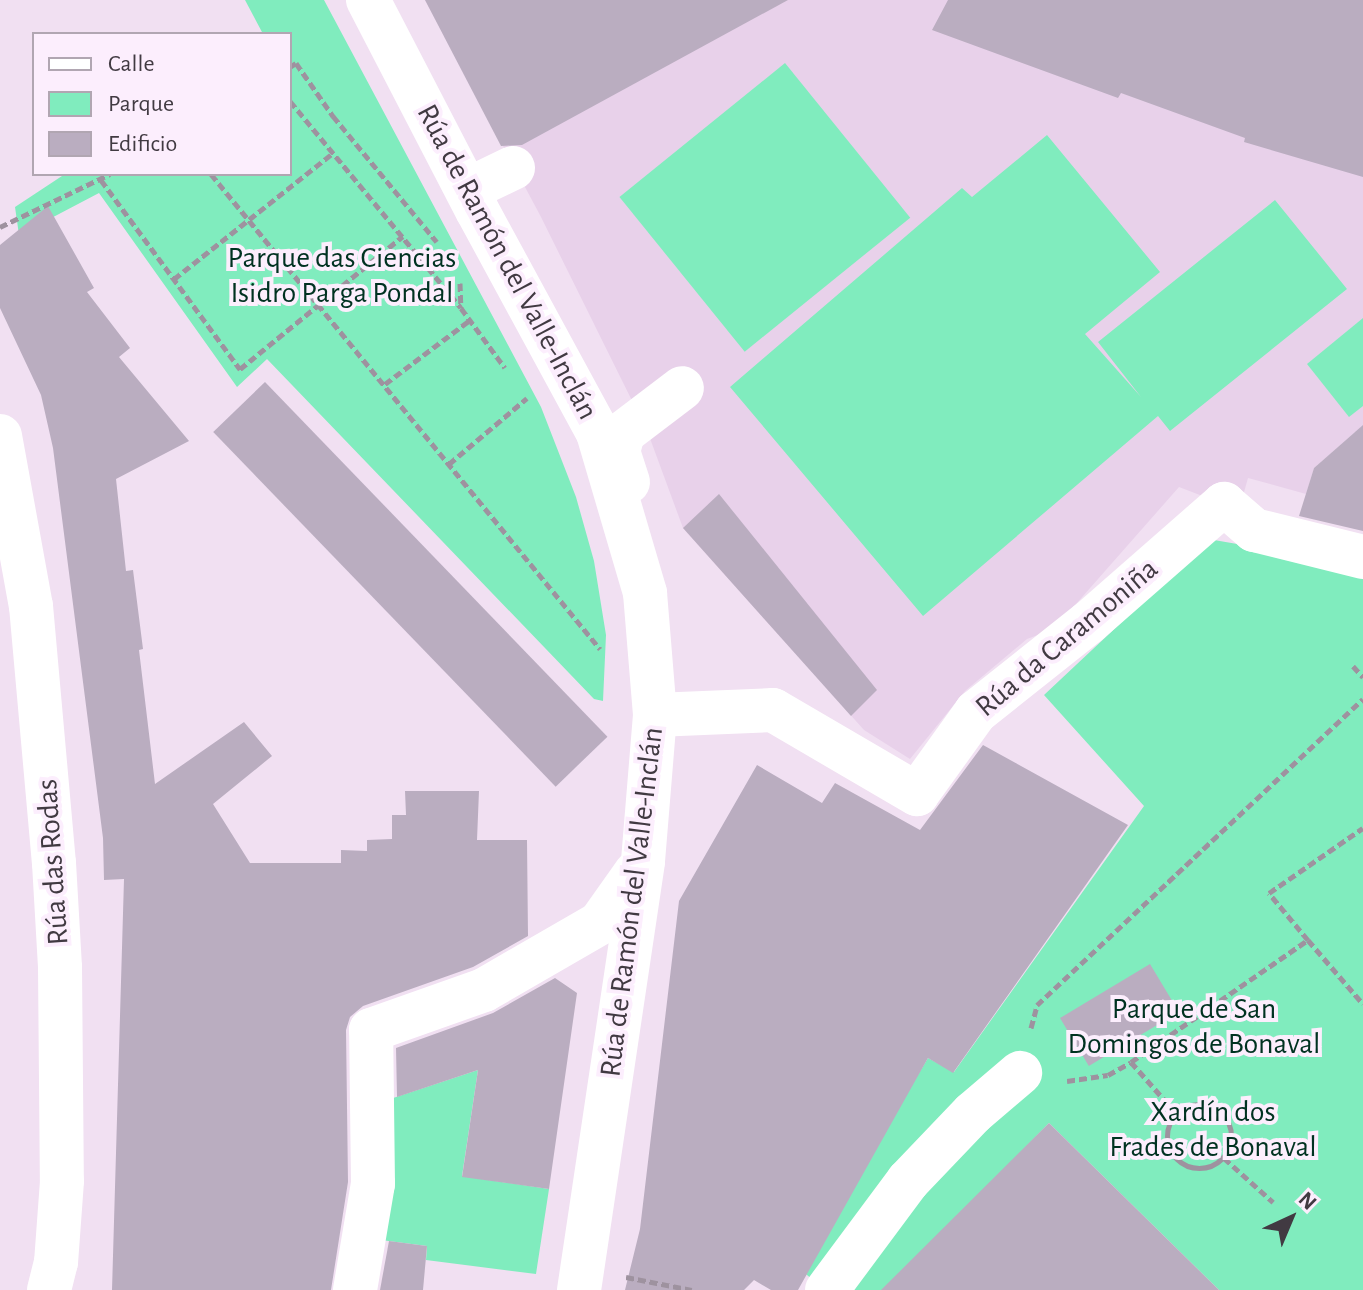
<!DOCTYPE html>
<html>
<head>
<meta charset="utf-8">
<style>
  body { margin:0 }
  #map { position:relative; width:1363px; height:1290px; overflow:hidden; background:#f1e0f2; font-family:"Alegreya Sans",sans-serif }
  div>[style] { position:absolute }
  .built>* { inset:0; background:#e8d1ea }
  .green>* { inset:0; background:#80ecbe; transform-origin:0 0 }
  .building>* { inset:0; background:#baadc0; transform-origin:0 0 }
  .path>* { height:5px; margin-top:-2.5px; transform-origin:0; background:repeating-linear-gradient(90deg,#9e929f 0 8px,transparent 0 12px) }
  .path>.ring { margin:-2.5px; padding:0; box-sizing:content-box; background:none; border:5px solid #9e929f; border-radius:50% }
  .minor>* { height:44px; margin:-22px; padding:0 22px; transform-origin:22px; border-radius:22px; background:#fff }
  span { translate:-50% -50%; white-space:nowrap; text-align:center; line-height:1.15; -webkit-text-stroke:8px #fceefd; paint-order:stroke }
  .park-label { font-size:30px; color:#003221 }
  .street-label { font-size:30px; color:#413a42 }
  .legend { position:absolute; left:32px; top:32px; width:260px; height:144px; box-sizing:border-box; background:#fceefd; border:2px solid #b1a6b2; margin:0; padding:10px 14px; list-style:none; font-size:24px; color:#413a42 }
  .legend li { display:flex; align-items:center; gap:16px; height:40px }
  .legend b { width:40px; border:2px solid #b1a6b2 }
  .north { position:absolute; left:1251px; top:1178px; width:80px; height:80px; -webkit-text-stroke:6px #fceefd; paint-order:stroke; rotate:44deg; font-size:22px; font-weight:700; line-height:32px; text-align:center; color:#413a42 }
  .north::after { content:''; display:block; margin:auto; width:28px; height:36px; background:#413a42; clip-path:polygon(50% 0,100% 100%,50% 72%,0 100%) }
</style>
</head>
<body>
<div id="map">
  <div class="built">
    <i style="clip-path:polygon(425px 0,1363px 0,1363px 436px,1355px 432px,1314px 468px,1306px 494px,1248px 478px,1239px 510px,1179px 487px,1054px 629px,1027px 639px,965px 691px,910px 759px,864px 730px,683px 528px,648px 433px,541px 217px)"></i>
  </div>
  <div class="green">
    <i style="clip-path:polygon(245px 0,324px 0,541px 407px,576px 497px,594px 561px,606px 635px,603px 701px,594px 699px,267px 359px,237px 387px,99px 193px,19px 235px,15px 207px,65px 174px,290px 174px,290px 34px,263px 34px)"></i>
    <i style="left:785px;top:63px;width:199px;height:213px;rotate:51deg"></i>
    <i style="clip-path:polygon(1047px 135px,1160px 272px,1085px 334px,1141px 397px,1098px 342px,1275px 200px,1347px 289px,1170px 431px,1158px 416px,923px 616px,730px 387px,962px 188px,972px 197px)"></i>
    <i style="clip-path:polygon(1363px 318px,1363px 406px,1349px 417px,1307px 364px)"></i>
    <i style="clip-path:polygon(1214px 540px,1363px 566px,1363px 1290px,1219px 1290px,1049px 1123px,887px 1290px,825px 1290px,801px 1270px,928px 1058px,954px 1072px,1144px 806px,1044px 695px,1206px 543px)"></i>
    <i style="clip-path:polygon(478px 1070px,462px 1176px,549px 1189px,536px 1274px,426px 1260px,427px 1246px,381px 1240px,381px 1102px)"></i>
  </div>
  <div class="building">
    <i style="clip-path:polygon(425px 0,788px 0,522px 145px,501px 146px)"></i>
    <i style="clip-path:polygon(948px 0,1363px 0,1363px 177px,1244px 142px,1245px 138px,1121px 93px,1118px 98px,932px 30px)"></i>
    <i style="clip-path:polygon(48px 206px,94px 288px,87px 292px,130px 348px,119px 357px,189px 441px,116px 479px,126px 571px,133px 570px,143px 649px,139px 650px,155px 784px,244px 722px,272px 756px,213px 804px,250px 863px,341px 863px,341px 850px,367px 851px,367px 840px,392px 839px,392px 815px,406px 815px,405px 791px,479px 791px,477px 840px,527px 840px,528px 936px,473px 967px,363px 1006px,350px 1017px,346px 1030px,348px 1182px,331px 1290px,112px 1290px,124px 879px,104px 880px,103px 838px,53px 448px,41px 395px,0 308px,0 245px)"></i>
    <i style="left:265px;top:382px;width:493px;height:72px;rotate:46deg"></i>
    <i style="clip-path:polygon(1363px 425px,1363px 531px,1299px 516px,1314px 468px)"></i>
    <i style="clip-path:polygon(719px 494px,877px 690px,851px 716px,683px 528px)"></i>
    <i style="clip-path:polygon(983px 745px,1128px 825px,953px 1073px,928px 1058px,798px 1290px,771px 1290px,754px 1280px,744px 1290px,625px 1290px,640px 1229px,679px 901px,757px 765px,822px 803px,835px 783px,920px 830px)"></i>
    <i style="left:1150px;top:964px;width:56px;height:105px;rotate:59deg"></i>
    <i style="clip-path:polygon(555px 978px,577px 993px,549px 1189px,462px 1177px,478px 1070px,397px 1097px,396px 1048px,493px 1013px)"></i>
    <i style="clip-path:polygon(1049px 1123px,1219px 1290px,881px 1290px)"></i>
    <i style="clip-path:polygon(389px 1241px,427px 1246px,423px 1290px,380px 1290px)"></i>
  </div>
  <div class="path">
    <i style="left:290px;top:67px;width:7px;rotate:-34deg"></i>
    <i style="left:296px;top:63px;width:65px;rotate:55.1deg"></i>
    <i style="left:333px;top:116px;width:163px;rotate:50.5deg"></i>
    <i style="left:290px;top:101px;width:268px;rotate:50.4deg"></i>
    <i style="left:461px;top:308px;width:74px;rotate:53.7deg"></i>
    <i style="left:211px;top:174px;width:614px;rotate:50.68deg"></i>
    <i style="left:101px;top:180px;width:235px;rotate:53.7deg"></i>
    <i style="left:240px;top:369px;width:210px;rotate:-39.2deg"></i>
    <i style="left:0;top:227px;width:122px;rotate:-25.7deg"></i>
    <i style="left:174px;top:279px;width:203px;rotate:-38.4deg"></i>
    <i style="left:460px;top:283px;width:25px;rotate:88deg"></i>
    <i style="left:385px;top:384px;width:106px;rotate:-37deg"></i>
    <i style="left:449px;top:464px;width:102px;rotate:-40.2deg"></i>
    <i style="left:1353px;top:666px;width:15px;rotate:48deg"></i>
    <i style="left:1308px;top:940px;width:84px;rotate:49.3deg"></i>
    <i style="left:1031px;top:1028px;width:24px;rotate:-75deg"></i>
    <i style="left:1037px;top:1005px;width:447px;rotate:-43.2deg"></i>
    <i style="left:1131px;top:1062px;width:68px;rotate:48.6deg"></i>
    <i style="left:1067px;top:1081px;width:41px;rotate:-8.3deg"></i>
    <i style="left:1108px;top:1075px;width:26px;rotate:-29deg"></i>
    <i style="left:1131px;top:1062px;width:215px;rotate:-34.6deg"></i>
    <i style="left:1308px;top:940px;width:61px;rotate:-129.7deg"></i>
    <i style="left:1269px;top:893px;width:114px;rotate:-34.7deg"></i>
    <i class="ring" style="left:1167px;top:1104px;width:59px;height:59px"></i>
    <i style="left:1224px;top:1158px;width:66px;rotate:41.9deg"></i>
    <i style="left:626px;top:1277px;width:67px;rotate:11.1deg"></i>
  </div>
  <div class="minor">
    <i style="left:368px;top:0;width:237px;rotate:62.6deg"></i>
    <i style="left:477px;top:210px;width:254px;rotate:61.5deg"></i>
    <i style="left:598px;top:433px;width:167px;rotate:73.6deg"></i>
    <i style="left:645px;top:593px;width:122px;rotate:85.3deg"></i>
    <i style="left:655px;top:715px;width:147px;rotate:94.7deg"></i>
    <i style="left:643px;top:862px;width:433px;rotate:98.5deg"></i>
    <i style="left:467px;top:190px;width:51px;rotate:-25.6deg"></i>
    <i style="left:0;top:436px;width:173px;rotate:79.7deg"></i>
    <i style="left:31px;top:606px;width:258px;rotate:84.9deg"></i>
    <i style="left:54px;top:863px;width:104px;rotate:86.7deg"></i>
    <i style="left:60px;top:967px;width:214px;rotate:89.5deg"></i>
    <i style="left:62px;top:1181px;width:81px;rotate:94.2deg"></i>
    <i style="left:56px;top:1262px;width:29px;rotate:104deg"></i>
    <i style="left:628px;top:482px;width:32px;rotate:-108deg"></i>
    <i style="left:618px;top:452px;width:20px;rotate:-75deg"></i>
    <i style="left:623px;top:433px;width:74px;rotate:-37.3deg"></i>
    <i style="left:655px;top:715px;width:118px;rotate:-2.4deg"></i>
    <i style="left:773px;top:710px;width:167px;rotate:30.3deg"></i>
    <i style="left:917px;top:794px;width:101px;rotate:-54.3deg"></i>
    <i style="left:976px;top:712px;width:143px;rotate:-38.5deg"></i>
    <i style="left:1088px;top:623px;width:181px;rotate:-41.2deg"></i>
    <i style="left:1224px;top:504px;width:40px;rotate:41deg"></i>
    <i style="left:1254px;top:530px;width:112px;rotate:13.9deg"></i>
    <i style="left:355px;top:1290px;width:108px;rotate:-80.4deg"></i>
    <i style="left:373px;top:1184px;width:154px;rotate:-90.7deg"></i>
    <i style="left:371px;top:1030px;width:120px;rotate:-19.5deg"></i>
    <i style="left:484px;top:990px;width:134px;rotate:-30deg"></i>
    <i style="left:600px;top:923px;width:62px;rotate:-54.8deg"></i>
    <i style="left:827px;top:1290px;width:136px;rotate:-53.4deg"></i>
    <i style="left:908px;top:1181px;width:94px;rotate:-46.3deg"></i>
    <i style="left:973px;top:1113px;width:62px;rotate:-40.4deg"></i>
  </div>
  <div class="park-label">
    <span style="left:342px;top:275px">Parque das Ciencias<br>Isidro Parga Pondal</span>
    <span style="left:1194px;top:1026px">Parque de San<br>Domingos de Bonaval</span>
    <span style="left:1213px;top:1129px">Xardín dos<br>Frades de Bonaval</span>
  </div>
  <div class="street-label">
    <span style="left:507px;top:262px;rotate:62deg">Rúa de Ramón del Valle-Inclán</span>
    <span style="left:1067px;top:638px;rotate:-40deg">Rúa da Caramoniña</span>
    <span style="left:53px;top:862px;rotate:-94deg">Rúa das Rodas</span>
    <span style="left:632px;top:902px;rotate:-83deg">Rúa de Ramón del Valle-Inclán</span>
  </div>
  <ul class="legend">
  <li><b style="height:10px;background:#fff"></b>Calle</li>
  <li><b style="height:22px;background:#80ecbe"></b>Parque</li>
  <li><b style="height:22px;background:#baadc0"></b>Edificio</li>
  </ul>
  <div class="north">N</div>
</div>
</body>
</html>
